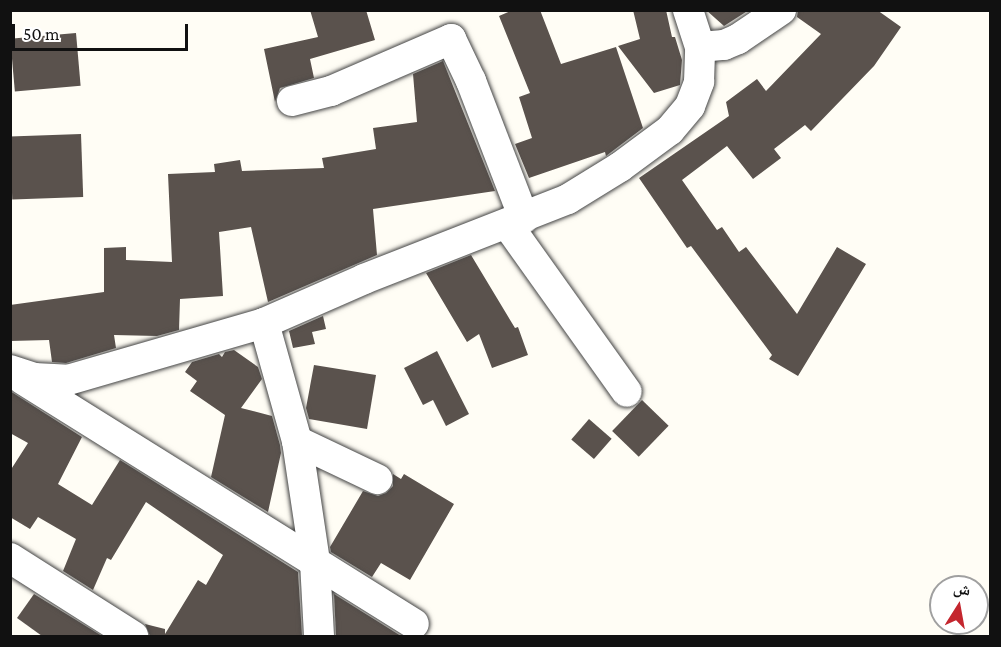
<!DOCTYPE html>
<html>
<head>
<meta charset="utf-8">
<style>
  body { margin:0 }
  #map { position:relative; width:1001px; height:647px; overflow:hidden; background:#fffdf5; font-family:"Crimson Pro","Noto Naskh Arabic",serif }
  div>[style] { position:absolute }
  .building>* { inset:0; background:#5a524d; transform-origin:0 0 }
  .roads { filter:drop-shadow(0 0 2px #444) drop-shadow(0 0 2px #444) }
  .minor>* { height:30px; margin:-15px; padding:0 15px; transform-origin:15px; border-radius:15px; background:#fff }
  span { translate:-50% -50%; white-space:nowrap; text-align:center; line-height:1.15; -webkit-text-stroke:6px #fff; paint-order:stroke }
  .frame { position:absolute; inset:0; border:12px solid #111; pointer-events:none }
  .north { position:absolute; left:929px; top:575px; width:60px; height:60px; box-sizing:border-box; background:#fff; border:2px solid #a0a0a0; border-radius:50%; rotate:11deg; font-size:16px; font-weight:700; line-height:24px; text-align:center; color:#111 }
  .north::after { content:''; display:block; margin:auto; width:21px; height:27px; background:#c4262e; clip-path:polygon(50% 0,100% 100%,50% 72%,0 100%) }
  .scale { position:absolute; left:12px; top:24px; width:176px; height:27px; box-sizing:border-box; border:3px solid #111; border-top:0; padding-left:8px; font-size:18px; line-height:21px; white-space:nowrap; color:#111; -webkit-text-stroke:4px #fff; paint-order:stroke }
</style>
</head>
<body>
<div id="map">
  <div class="building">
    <i style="clip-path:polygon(310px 10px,366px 10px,375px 40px,310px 59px,314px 78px,280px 88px,275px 102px,264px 49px,318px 37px)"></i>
    <i style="clip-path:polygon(513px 10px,540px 10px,561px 64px,616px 47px,643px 128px,606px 156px,605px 152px,529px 178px,515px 144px,532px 138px,519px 97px,530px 93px,499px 16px)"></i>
    <i style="clip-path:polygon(633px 10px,666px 10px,672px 37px,675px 37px,682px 60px,680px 85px,654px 93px,618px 46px,640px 39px)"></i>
    <i style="clip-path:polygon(706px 10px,749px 10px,724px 26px)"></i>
    <i style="clip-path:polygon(798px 10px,877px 10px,901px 27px,874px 66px,811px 131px,805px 125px,774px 149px,781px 158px,753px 179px,727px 146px,682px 180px,717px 230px,722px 227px,739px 252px,746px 247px,797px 314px,837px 247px,866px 264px,798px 376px,769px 359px,772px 355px,691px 246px,687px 248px,639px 178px,729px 116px,726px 102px,757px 79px,766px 91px,821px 34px,797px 17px)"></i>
    <i style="left:76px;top:33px;width:53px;height:66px;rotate:85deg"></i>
    <i style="clip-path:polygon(443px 61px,495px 191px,373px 209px,377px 255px,268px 302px,251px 227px,219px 232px,223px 296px,180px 299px,179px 330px,157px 336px,114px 335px,116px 348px,66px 363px,52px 362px,49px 340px,10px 341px,10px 305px,104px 292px,104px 248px,126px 247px,126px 260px,172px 262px,168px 174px,215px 172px,214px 164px,240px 160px,242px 171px,324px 168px,322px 158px,376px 149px,373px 128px,417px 122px,413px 74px)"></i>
    <i style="left:81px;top:134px;width:63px;height:71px;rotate:88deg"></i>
    <i style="clip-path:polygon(471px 255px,515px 328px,518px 327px,528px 355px,492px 368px,479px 334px,467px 342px,426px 273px)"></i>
    <i style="clip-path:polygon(323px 316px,326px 329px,312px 332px,315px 344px,293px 348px,289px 331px)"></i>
    <i style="clip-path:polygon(234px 350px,258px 367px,262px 379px,241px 408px,272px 416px,280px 445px,281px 453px,268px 512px,211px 477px,225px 415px,190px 391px,197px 381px,185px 372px,192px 362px,219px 354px,222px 357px,225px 352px)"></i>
    <i style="clip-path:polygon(437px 351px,469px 414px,446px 426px,433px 400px,423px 405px,404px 368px)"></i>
    <i style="clip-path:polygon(314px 365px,376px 375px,367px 429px,309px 419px,306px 408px)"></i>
    <i style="clip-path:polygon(10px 391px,82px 437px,58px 484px,92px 505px,120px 460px,298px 572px,302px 636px,150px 636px,145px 624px,165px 629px,165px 634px,198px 580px,206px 585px,223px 555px,146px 502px,111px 560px,107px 558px,93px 590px,63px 571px,76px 539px,38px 517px,30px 529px,10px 517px,10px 471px,28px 443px,10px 433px)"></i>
    <i style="left:642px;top:400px;width:37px;height:43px;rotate:44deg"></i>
    <i style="left:589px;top:419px;width:30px;height:27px;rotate:41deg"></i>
    <i style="clip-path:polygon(393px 474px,401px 479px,404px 474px,454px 504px,410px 580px,381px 563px,372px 577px,331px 552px,330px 547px,363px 491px,378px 496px,386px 493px,393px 486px)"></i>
    <i style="clip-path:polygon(34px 594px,102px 636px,42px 636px,17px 618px)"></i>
    <i style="clip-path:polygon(334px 594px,401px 636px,336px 635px)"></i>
  </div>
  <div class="roads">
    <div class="minor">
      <i style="left:700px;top:47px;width:24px;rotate:-5deg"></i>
      <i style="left:724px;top:45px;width:15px;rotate:-23deg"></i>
      <i style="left:738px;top:39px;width:52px;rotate:-34deg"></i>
      <i style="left:292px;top:101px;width:40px;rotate:-14.4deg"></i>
      <i style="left:331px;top:91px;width:131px;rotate:-23.4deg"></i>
      <i style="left:451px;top:39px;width:47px;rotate:64.5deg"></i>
      <i style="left:471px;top:81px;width:147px;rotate:68.9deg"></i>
      <i style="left:507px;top:224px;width:206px;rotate:54.5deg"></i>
      <i style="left:264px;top:323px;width:123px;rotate:74.4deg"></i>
      <i style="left:297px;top:441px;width:122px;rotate:81.5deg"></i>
      <i style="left:315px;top:562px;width:74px;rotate:86.9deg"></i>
      <i style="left:10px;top:370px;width:25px;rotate:18deg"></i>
      <i style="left:34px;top:378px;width:34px;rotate:3deg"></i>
      <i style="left:68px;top:380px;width:204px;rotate:-16.2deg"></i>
      <i style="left:264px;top:323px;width:109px;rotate:-23.7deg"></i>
      <i style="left:364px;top:279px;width:219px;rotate:-21.4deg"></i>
      <i style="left:568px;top:199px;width:61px;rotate:-31.6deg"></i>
      <i style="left:620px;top:167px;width:62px;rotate:-36.5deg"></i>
      <i style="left:670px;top:130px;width:31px;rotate:-50deg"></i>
      <i style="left:690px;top:106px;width:26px;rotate:-69deg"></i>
      <i style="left:699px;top:82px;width:35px;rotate:-88deg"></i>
      <i style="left:700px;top:47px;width:39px;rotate:-108deg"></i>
      <i style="left:22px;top:379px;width:462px;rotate:32deg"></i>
      <i style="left:297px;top:441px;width:89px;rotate:25.4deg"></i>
      <i style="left:10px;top:558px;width:146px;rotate:32.4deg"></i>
    </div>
  </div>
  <div class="frame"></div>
  <div class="north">ش</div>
  <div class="scale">50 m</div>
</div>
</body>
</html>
